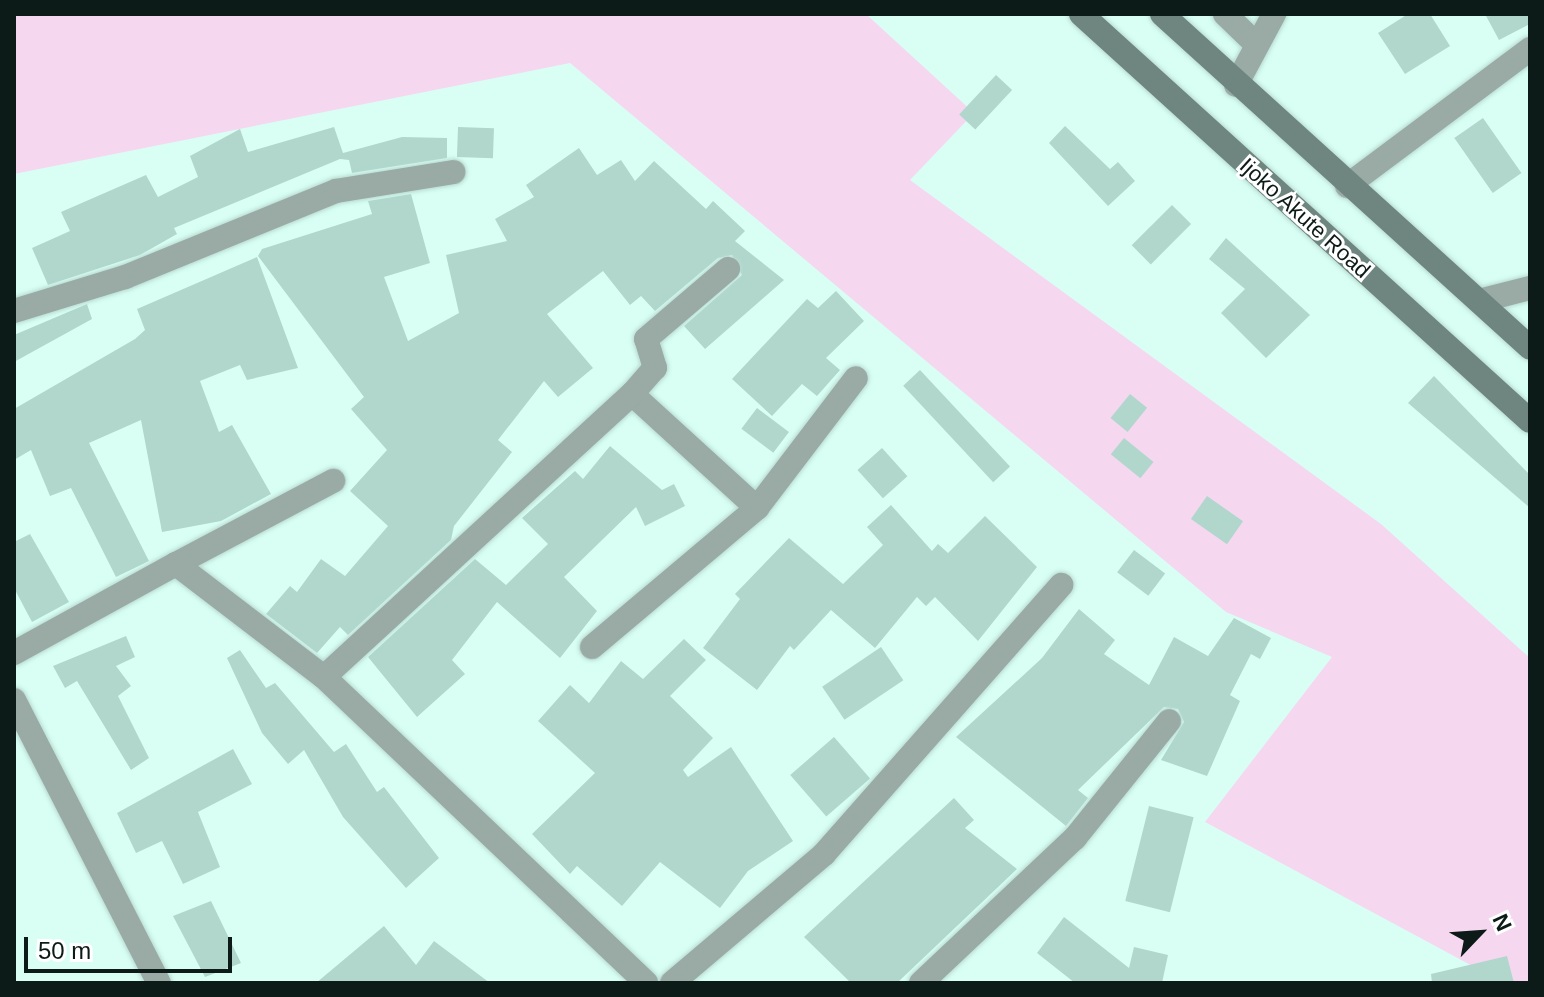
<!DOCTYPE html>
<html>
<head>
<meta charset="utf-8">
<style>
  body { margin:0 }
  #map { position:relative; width:1544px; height:997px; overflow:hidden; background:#d9fff4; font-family:Helvetica,sans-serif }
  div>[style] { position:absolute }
  .green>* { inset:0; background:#f5d8ef }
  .building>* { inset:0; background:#b1d7cd; transform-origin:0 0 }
  .roads { filter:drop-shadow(0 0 2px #b8dbd1) drop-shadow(0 0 2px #b8dbd1) }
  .minor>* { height:24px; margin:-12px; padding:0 12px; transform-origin:12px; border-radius:12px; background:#9aaaa5 }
  .tertiary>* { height:24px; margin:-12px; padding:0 12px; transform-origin:12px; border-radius:12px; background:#9aaaa5 }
  .secondary>* { height:24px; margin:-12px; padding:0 12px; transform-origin:12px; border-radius:12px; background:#6e867f }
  span { translate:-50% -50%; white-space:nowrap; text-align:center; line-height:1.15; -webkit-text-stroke:6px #fff; paint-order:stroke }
  .street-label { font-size:22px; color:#0d1b18 }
  .frame { position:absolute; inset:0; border:16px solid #0d1b18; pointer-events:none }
  .north { position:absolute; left:1440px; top:893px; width:80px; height:80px; -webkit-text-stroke:6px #fff; paint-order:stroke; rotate:65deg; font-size:22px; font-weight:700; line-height:32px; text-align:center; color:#0d1b18 }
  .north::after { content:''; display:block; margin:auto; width:28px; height:36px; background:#0d1b18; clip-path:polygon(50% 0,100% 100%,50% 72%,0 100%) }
  .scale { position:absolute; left:24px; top:937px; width:208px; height:36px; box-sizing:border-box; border:4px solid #0d1b18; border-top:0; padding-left:10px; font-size:24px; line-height:28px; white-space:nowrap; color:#0d1b18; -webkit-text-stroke:6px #fff; paint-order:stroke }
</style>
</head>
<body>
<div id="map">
  <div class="green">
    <i style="clip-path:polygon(14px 14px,866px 14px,974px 113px,910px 180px,1381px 524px,1530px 658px,1530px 983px,1504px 983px,1205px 822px,1332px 657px,1226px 612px,570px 63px,14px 174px)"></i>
  </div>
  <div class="building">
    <i style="clip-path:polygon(1408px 14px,1430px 14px,1450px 46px,1405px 74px,1378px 33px)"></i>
    <i style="clip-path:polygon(1485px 14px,1530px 14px,1530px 24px,1499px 40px)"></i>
    <i style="left:996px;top:75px;width:22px;height:54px;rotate:43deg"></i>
    <i style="left:1483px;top:118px;width:67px;height:35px;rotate:55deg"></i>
    <i style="clip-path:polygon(1065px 126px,1110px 169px,1118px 162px,1135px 181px,1108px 206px,1049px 143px)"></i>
    <i style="clip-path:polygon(334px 127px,343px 153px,402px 137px,447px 138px,447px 158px,352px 173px,349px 160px,340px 159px,174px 228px,177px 234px,140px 255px,48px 285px,32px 248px,70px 231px,61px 212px,146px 175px,158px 197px,198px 177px,190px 156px,240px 129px,248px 152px)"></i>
    <i style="left:458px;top:127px;width:36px;height:30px;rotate:2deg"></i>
    <i style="clip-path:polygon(579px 148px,597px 175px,621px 160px,635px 181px,654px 161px,706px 209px,713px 201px,745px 231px,735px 241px,784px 280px,705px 349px,684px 326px,742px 275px,732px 255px,718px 258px,655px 311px,641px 296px,630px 305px,603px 271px,547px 314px,593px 368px,558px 397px,544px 381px,498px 440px,512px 452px,454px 526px,451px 540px,348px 635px,340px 627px,317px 653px,266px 614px,290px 586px,297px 592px,321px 559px,345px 576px,388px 526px,350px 491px,387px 450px,351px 409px,364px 397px,258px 256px,262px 249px,372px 214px,368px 201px,411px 194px,430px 263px,384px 277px,408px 341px,459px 313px,446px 255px,507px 241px,495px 219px,534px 197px,526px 185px)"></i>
    <i style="left:1172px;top:205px;width:27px;height:57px;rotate:45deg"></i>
    <i style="clip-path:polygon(1226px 238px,1310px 315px,1266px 358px,1221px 313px,1245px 289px,1209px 259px)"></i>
    <i style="clip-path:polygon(257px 257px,298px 368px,247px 380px,240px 365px,200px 381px,219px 432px,232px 425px,271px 494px,221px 521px,162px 532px,141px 420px,89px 443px,149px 561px,116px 577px,71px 488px,50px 496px,31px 450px,14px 460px,14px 409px,135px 339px,145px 330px,137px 309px)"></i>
    <i style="clip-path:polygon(836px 291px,864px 321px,826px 358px,840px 370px,817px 396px,802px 384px,772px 416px,732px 379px,807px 299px,818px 308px)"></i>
    <i style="clip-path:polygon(87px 304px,92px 319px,14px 362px,14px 335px)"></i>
    <i style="left:920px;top:370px;width:132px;height:23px;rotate:47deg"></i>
    <i style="clip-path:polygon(1434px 376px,1530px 475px,1530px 508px,1408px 403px)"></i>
    <i style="left:1130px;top:394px;width:22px;height:31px;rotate:39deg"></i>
    <i style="left:757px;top:408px;width:40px;height:26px;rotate:37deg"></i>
    <i style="left:1124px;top:438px;width:38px;height:21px;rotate:39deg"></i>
    <i style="clip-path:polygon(610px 446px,662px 490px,674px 484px,685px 506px,645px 526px,636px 507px,564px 577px,597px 611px,560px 658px,497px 602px,452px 660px,465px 674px,417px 717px,368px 657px,475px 559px,506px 585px,548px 544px,522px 518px,575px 471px,583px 479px)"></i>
    <i style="left:882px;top:448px;width:38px;height:33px;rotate:48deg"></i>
    <i style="left:1207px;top:496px;width:44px;height:28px;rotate:35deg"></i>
    <i style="clip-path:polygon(891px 505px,932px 551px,938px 544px,948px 553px,985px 516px,1037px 567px,978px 641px,935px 597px,926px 606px,917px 597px,875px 648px,831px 610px,794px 650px,790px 646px,757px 690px,703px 648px,740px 599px,735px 594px,789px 538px,843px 584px,883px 545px,867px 527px)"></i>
    <i style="clip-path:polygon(30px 534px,69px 602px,32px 622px,14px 588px,14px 542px)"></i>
    <i style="left:1134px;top:550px;width:39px;height:28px;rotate:37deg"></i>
    <i style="clip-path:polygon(1079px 609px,1115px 640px,1104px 654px,1149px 685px,1174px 637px,1208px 656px,1234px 618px,1271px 638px,1260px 659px,1251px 654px,1230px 695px,1240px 701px,1207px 776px,1161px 760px,1184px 722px,1178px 709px,1164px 707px,1078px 790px,1088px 798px,1066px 826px,956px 737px,1042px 658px)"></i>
    <i style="clip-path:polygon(126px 636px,135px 657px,116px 666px,131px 686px,118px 696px,149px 758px,131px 770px,77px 681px,65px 688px,53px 666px)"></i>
    <i style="clip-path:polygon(684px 639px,706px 660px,670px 696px,713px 738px,683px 770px,688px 777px,731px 747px,793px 841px,748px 871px,720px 908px,660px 862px,622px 906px,577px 866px,570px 874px,532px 834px,595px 773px,538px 721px,570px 685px,589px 703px,621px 661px,643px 679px)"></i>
    <i style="left:881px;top:647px;width:40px;height:71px;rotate:56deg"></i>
    <i style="clip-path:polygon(240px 650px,266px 688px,275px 683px,334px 752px,346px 744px,377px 792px,384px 787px,439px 858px,406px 888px,343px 817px,304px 750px,288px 764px,262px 733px,227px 658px)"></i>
    <i style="left:834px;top:737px;width:55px;height:58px;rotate:49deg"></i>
    <i style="clip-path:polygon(233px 749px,252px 784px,198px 812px,220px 867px,183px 884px,162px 841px,136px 853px,117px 813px)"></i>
    <i style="clip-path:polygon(954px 798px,974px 820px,965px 828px,1017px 869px,897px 983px,851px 983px,804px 937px)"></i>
    <i style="left:1149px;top:806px;width:46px;height:98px;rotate:14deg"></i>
    <i style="clip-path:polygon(211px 901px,241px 963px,205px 977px,173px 916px)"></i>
    <i style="clip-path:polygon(1064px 917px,1129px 968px,1134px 947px,1168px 955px,1162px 983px,1075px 983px,1037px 953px)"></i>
    <i style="clip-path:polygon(384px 926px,416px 965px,434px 941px,490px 983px,316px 983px)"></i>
    <i style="clip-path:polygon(1507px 956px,1514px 983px,1432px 983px,1431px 974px)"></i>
  </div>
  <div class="roads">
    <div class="minor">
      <i style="left:1225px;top:14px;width:40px;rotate:44deg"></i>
      <i style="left:1236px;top:85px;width:81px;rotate:-61.8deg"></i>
      <i style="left:1347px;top:186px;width:229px;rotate:-36.8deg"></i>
      <i style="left:1479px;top:301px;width:53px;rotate:-14.3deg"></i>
      <i style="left:14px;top:311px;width:116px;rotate:-17deg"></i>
      <i style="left:125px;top:277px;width:228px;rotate:-22.2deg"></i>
      <i style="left:336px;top:191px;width:119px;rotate:-9.2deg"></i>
      <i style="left:632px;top:394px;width:169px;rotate:42.4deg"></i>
      <i style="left:757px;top:508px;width:163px;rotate:-52.7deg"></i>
      <i style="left:176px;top:564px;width:178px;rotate:-27.9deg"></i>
      <i style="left:592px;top:647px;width:216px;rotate:-40.1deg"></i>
      <i style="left:14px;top:653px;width:185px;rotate:-28.8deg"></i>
      <i style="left:176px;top:564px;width:186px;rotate:37.4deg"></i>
      <i style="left:324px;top:677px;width:444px;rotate:43.5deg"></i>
      <i style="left:324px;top:677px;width:418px;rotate:-42.6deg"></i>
      <i style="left:632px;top:394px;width:35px;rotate:-49deg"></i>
      <i style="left:655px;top:368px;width:30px;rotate:-107deg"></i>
      <i style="left:646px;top:339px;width:108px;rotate:-40.5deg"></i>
      <i style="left:672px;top:983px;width:199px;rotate:-40.3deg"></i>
      <i style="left:824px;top:854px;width:359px;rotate:-48.6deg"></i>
      <i style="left:921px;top:983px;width:212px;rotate:-43.3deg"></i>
      <i style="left:1075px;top:838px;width:150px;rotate:-51.2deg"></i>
    </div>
    <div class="tertiary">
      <i style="left:14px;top:700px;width:318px;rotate:62.9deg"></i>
    </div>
    <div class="secondary">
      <i style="left:1081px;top:14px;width:606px;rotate:42.19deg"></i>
      <i style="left:1162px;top:14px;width:497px;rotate:42.2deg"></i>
    </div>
  </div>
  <div class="street-label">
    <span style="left:1305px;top:218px;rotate:42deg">Ijoko Akute Road</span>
  </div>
  <div class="frame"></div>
  <div class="north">N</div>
  <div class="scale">50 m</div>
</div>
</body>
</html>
